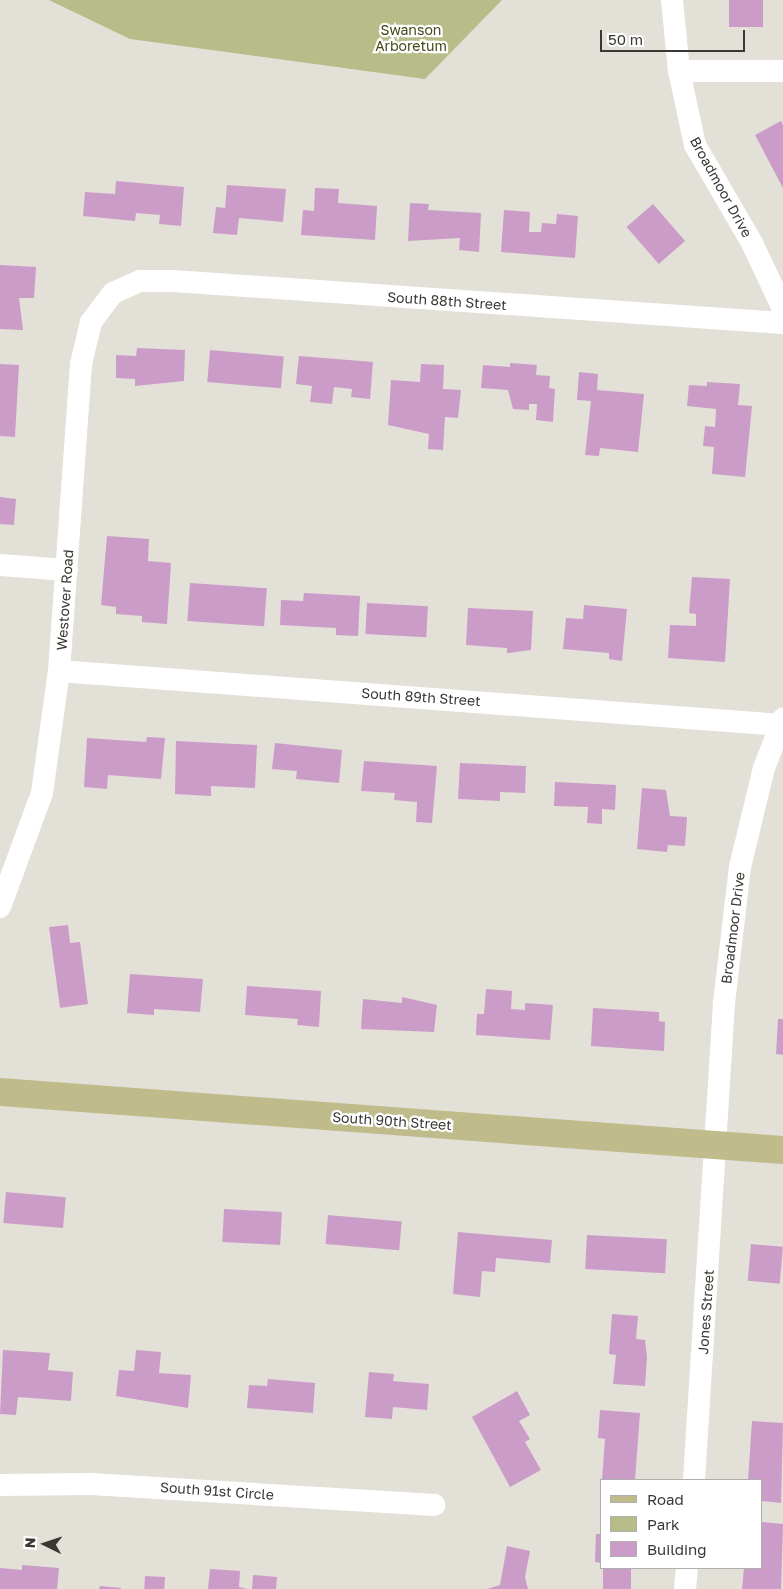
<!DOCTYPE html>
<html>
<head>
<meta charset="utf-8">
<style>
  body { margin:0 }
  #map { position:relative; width:783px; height:1589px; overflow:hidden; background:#e3e0d7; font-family:"Golos Text",sans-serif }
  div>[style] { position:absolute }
  .green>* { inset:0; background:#b7bc88 }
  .building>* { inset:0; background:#cc9cc9; transform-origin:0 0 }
  .minor>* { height:22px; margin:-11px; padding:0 11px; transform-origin:11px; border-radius:11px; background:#fff }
  .primary>* { height:28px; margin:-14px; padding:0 14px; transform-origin:14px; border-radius:14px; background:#bfbb8b }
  span { translate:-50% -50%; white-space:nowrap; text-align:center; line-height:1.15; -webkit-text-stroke:4.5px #fff; paint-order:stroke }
  .park-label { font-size:14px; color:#454919 }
  .street-label { font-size:14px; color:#393834 }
  .legend { position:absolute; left:600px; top:1479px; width:162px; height:90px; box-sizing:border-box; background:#fff; border:1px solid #b0afae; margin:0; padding:6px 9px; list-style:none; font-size:15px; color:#393834 }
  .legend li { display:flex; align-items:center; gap:10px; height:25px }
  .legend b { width:25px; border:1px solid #b0afae }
  .north { position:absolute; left:20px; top:1519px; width:50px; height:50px; -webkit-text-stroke:4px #fff; paint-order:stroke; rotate:274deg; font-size:14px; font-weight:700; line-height:20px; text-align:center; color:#393834 }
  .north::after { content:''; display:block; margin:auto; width:18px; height:22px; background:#393834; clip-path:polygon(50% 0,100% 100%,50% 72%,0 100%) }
  .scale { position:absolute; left:600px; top:30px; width:145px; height:22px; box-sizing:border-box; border:2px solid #393834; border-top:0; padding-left:6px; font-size:15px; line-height:18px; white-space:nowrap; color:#393834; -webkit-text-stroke:4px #fff; paint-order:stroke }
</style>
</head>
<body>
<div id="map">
  <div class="green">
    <i style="clip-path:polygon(49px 0,502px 0,425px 79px,130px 39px)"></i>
  </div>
  <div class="building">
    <i style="left:729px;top:0;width:34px;height:27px"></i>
    <i style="clip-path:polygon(781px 121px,783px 125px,783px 188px,755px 135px)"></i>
    <i style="clip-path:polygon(116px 181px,184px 187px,181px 226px,159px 224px,160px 215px,136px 213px,135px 221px,83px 216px,85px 192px,115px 194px)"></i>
    <i style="clip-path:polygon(227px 185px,286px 189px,283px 222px,239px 218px,237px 235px,213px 233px,216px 207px,225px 208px)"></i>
    <i style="clip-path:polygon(315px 188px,339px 189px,338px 203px,377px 206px,375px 240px,301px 235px,303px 210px,314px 211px)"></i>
    <i style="clip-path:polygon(410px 203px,429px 204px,428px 210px,481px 213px,479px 252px,459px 250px,460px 238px,408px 241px)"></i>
    <i style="left:653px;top:204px;width:49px;height:35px;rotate:49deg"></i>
    <i style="clip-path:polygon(504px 210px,530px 212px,529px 232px,541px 232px,542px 223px,556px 224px,557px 214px,578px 216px,575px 258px,501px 252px)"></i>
    <i style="clip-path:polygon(0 265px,36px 267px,34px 298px,19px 298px,23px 330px,0 329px)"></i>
    <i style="clip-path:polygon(137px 348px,185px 350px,184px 381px,135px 386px,135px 379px,116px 378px,116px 355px,136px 356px)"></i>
    <i style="left:210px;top:350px;width:74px;height:32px;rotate:5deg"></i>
    <i style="clip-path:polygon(299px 356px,373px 362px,370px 399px,351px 397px,352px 389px,334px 387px,332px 404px,310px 402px,312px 386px,296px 384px)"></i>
    <i style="clip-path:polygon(510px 363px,537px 365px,536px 375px,550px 376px,549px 388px,555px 389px,553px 422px,536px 420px,537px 404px,529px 404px,529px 410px,513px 409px,508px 390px,481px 388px,483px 365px,510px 367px)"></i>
    <i style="clip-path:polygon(0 364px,19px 365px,15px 437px,0 436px)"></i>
    <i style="clip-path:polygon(421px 364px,444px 365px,443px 389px,461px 390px,458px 418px,445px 417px,443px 450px,428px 449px,429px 434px,388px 425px,391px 380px,420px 382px)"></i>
    <i style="clip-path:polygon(579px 372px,598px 374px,597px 390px,644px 394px,638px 452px,600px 448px,599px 456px,585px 455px,591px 401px,577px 400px)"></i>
    <i style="clip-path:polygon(707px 382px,740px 384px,738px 405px,752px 406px,745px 477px,712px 474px,714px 447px,703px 446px,705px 426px,715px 427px,716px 409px,687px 406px,689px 385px,707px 386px)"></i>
    <i style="clip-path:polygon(0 497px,16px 499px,14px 525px,0 524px)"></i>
    <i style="clip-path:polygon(107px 536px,149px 539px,148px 561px,171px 563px,167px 624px,142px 622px,142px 616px,116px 614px,116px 607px,101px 605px)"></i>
    <i style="clip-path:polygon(692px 577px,730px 579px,725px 662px,668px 658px,670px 625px,696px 626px,696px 614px,689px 613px)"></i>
    <i style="left:190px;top:583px;width:77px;height:38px;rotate:4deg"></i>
    <i style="clip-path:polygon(304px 593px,360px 596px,358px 636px,336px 635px,336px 628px,280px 625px,281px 600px,303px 601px)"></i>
    <i style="left:367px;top:603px;width:61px;height:31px;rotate:3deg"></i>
    <i style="clip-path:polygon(584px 605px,627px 609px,622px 661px,609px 659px,609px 653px,563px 649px,566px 618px,583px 619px)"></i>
    <i style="clip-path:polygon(468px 608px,533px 611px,531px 650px,507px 653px,507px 648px,466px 645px)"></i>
    <i style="clip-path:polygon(147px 737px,165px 738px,161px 779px,108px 775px,107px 789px,84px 787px,87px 738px,146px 742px)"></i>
    <i style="clip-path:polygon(176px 741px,257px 745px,255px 788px,211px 786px,211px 796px,175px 794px)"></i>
    <i style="clip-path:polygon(275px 743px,342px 750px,339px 783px,296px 779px,297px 771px,272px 769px)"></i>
    <i style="clip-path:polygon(364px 761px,437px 766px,432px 823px,416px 822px,417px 802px,394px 800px,395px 793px,361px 791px)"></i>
    <i style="clip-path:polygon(460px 763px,526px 766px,525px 793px,500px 792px,500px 801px,458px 799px)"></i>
    <i style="clip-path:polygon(555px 782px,616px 785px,615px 810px,602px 809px,602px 824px,587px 823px,588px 807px,554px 806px)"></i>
    <i style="clip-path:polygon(642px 788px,666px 790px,670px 816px,687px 817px,685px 846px,668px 845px,667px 852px,637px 849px)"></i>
    <i style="clip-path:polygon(68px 925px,70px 943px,80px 942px,88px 1004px,60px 1008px,49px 927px)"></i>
    <i style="clip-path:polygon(130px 974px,203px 979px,200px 1012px,154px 1009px,154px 1015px,127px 1013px)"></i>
    <i style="clip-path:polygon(247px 986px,321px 991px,319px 1027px,297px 1025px,298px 1019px,245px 1015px)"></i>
    <i style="clip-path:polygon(486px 989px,512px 991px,511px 1009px,525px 1010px,525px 1003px,553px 1005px,550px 1040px,476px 1035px,477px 1014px,484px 1014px)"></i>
    <i style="clip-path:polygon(402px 997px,437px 1005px,434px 1032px,361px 1029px,363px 999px,402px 1003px)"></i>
    <i style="clip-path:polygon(593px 1008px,659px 1012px,659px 1021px,665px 1022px,664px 1051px,591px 1046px)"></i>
    <i style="clip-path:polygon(778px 1019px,783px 1019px,783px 1055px,776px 1054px)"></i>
    <i style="left:6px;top:1192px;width:60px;height:31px;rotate:5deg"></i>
    <i style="left:224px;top:1209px;width:58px;height:33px;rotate:3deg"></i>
    <i style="left:328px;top:1215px;width:74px;height:29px;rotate:5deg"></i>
    <i style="clip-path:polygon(458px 1232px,552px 1240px,550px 1263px,496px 1258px,495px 1272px,482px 1271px,480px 1297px,453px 1294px)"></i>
    <i style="left:587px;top:1235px;width:80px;height:34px;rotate:3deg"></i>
    <i style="left:751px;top:1244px;width:32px;height:37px;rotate:5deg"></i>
    <i style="clip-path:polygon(612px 1314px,638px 1316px,636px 1339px,645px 1340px,647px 1357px,645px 1386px,613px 1384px,616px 1355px,609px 1354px)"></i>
    <i style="clip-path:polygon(3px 1350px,50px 1353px,48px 1370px,73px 1372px,71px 1401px,18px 1397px,16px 1415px,0 1414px)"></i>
    <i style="clip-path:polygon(136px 1350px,161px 1352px,159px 1373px,191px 1375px,188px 1408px,116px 1396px,119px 1370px,134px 1371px)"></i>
    <i style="clip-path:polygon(369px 1372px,394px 1374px,393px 1381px,429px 1384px,427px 1410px,393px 1407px,392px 1419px,365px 1417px)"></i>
    <i style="clip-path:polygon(268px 1379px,315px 1383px,313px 1413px,247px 1408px,249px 1385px,267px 1386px)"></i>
    <i style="clip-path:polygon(517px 1391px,530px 1415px,519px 1421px,530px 1439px,525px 1442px,541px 1470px,510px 1487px,472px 1417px)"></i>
    <i style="clip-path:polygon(600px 1410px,640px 1413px,635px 1480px,602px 1480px,605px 1439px,598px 1438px)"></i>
    <i style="clip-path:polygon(752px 1421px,783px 1423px,781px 1503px,762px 1501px,762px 1480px,748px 1480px)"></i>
    <i style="clip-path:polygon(762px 1522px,783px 1524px,781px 1589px,742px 1589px,744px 1568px,762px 1568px)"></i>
    <i style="clip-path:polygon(596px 1534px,602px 1534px,602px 1563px,595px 1562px)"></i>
    <i style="clip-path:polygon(507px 1546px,530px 1551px,525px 1577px,528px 1589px,487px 1589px,500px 1585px)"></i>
    <i style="clip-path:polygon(22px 1565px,59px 1568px,57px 1589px,0 1589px,0 1568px,22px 1570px)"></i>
    <i style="left:603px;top:1568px;width:28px;height:21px"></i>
    <i style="clip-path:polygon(210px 1569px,240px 1571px,239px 1587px,247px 1589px,208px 1589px)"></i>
    <i style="clip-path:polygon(253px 1575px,277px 1577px,276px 1589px,252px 1589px)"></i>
    <i style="left:145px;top:1576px;width:20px;height:13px;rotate:3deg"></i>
    <i style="clip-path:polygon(100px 1586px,121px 1588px,121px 1589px,99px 1589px)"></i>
  </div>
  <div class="minor">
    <i style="left:672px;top:0;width:71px;rotate:84.4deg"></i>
    <i style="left:679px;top:71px;width:76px;rotate:77.8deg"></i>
    <i style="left:695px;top:145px;width:113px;rotate:59.8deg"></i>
    <i style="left:752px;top:243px;width:73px;rotate:64.8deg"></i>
    <i style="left:679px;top:71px;width:104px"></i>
    <i style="left:0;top:565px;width:67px;rotate:4.3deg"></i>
    <i style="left:59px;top:671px;width:726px;rotate:4.27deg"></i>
    <i style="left:0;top:907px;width:121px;rotate:-69.8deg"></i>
    <i style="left:42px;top:793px;width:123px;rotate:-82.1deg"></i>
    <i style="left:59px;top:671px;width:308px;rotate:-85.9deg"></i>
    <i style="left:81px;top:364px;width:43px;rotate:-76.6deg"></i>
    <i style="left:91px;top:322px;width:36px;rotate:-53deg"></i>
    <i style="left:113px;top:293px;width:30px;rotate:-24deg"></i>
    <i style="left:140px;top:281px;width:33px"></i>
    <i style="left:173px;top:281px;width:611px;rotate:3.94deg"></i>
    <i style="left:694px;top:1480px;width:478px;rotate:-86.4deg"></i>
    <i style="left:724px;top:1003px;width:137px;rotate:-83.3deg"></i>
    <i style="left:740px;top:867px;width:102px;rotate:-76.4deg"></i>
    <i style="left:764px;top:768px;width:53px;rotate:-68.8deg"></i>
    <i style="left:0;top:1485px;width:91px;rotate:-0.6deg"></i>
    <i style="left:91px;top:1484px;width:344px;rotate:3.5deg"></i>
    <i style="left:685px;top:1589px;width:21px;rotate:-85deg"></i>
  </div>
  <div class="primary">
    <i style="left:0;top:1092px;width:785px;rotate:4.24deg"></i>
  </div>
  <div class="park-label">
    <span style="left:411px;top:38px">Swanson<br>Arboretum</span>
  </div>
  <div class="street-label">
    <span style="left:721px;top:187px;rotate:61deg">Broadmoor Drive</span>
    <span style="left:447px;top:301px;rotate:4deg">South 88th Street</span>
    <span style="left:65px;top:600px;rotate:-86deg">Westover Road</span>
    <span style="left:421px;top:697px;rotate:4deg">South 89th Street</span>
    <span style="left:733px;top:928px;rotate:-83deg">Broadmoor Drive</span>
    <span style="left:392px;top:1121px;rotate:4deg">South 90th Street</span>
    <span style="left:706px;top:1312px;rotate:-86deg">Jones Street</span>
    <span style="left:217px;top:1491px;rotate:4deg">South 91st Circle</span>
  </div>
  <ul class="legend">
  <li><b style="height:6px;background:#bfbb8b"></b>Road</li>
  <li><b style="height:14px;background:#b7bc88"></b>Park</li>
  <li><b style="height:14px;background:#cc9cc9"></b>Building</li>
  </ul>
  <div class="north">N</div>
  <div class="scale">50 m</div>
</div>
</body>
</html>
